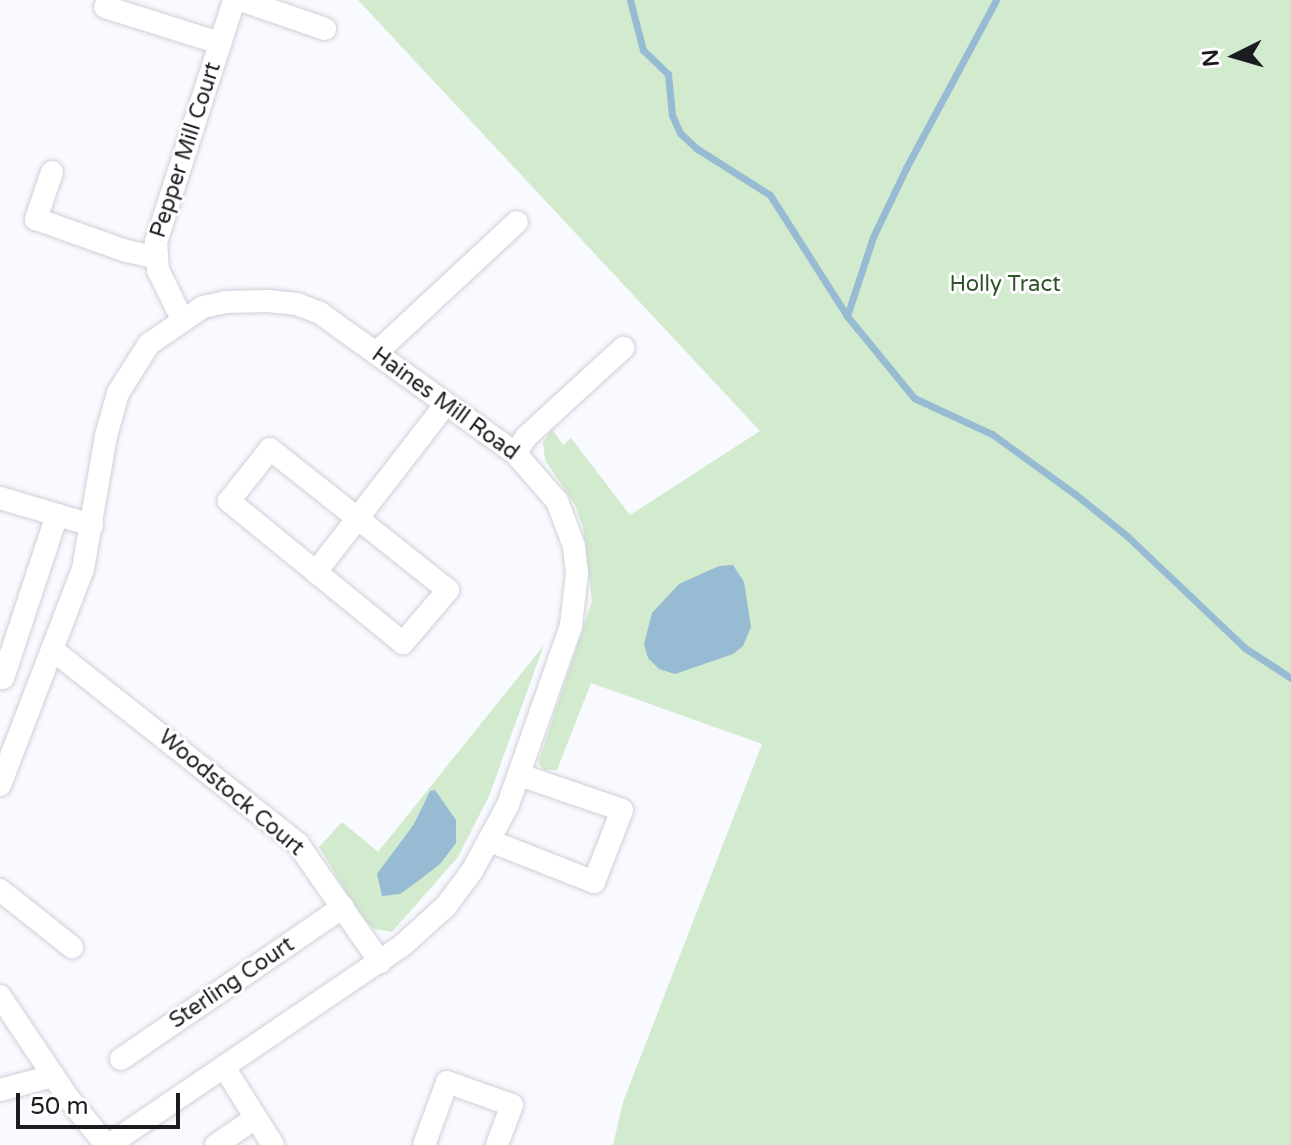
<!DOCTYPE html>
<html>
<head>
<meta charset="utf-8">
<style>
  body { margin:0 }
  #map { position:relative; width:1291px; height:1145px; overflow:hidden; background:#f9faff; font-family:"Varela Round",sans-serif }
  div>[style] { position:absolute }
  .green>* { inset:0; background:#d2eace }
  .water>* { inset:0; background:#97bbd2 }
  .stream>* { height:7px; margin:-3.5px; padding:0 3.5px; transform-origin:3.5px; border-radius:3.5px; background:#97bbd2 }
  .roads { filter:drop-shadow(0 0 2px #cfd0d8) drop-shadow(0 0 2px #cfd0d8) }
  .minor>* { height:22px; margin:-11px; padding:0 11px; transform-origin:11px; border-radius:11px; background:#fff }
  span { translate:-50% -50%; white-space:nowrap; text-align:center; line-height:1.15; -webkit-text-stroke:6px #fff; paint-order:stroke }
  .street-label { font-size:22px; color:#1b1c1f }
  .park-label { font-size:22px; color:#2f5429 }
  .north { position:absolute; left:1195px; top:16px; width:80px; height:80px; -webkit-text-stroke:6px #fff; paint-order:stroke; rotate:265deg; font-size:22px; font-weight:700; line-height:32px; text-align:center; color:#1b1c1f }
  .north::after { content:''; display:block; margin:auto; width:28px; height:36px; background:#1b1c1f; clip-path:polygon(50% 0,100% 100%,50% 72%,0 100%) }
  .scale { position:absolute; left:16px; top:1093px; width:164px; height:36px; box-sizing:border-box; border:4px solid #1b1c1f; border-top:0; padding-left:10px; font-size:24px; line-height:28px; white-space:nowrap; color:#1b1c1f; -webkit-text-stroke:6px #fff; paint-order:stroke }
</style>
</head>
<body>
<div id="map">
  <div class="green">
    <i style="clip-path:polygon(358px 0,1291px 0,1291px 1145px,613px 1145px,623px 1102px,762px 744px,591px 683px,557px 770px,544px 770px,538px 763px,592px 601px,583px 528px,575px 505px,545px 460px,543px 442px,552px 429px,563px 445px,571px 438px,630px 515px,760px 431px)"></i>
    <i style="clip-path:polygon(544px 645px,489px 796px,458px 857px,392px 932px,374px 929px,362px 918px,319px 847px,342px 822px,378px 852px)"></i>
  </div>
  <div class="water">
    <i style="clip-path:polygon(733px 565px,744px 582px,751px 627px,743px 646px,733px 654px,675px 674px,659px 669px,648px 658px,644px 644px,652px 613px,679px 584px,719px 566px)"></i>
    <i style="clip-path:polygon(435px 790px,456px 820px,456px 843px,440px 864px,418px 881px,400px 894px,382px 896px,377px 874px,414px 824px,430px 791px)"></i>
  </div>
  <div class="stream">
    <i style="left:630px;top:0;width:52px;rotate:75.4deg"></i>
    <i style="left:643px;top:50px;width:35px;rotate:44deg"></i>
    <i style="left:668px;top:74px;width:41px;rotate:84.4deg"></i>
    <i style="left:672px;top:115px;width:20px;rotate:66deg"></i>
    <i style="left:680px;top:133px;width:22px;rotate:43deg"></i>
    <i style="left:696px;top:148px;width:88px;rotate:32.4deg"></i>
    <i style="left:770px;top:195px;width:143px;rotate:57.5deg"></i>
    <i style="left:847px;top:316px;width:106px;rotate:50.7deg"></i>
    <i style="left:914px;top:398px;width:86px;rotate:24.8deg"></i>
    <i style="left:992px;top:434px;width:102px;rotate:35.9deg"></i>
    <i style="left:1075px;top:494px;width:67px;rotate:38.9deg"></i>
    <i style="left:1127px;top:536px;width:163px;rotate:43.5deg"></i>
    <i style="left:1245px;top:648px;width:55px;rotate:33.1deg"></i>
    <i style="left:847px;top:316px;width:83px;rotate:-71.8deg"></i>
    <i style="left:873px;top:237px;width:76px;rotate:-64.4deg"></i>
    <i style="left:906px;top:168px;width:191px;rotate:-61.8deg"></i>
  </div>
  <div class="roads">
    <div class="minor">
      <i style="left:241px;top:0;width:89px;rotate:19deg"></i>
      <i style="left:105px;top:7px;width:121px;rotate:17.4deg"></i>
      <i style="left:52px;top:172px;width:50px;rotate:108.8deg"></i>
      <i style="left:36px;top:219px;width:96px;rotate:19.6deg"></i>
      <i style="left:126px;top:251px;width:29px;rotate:12deg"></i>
      <i style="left:182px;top:319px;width:55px;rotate:-116.1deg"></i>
      <i style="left:158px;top:270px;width:28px;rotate:-94deg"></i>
      <i style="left:156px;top:242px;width:254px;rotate:-72.1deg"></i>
      <i style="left:376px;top:353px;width:192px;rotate:-42.9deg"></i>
      <i style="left:270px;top:449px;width:227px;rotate:38.4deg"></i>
      <i style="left:448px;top:590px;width:70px;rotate:130.3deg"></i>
      <i style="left:403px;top:643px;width:225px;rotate:-140.8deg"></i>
      <i style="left:229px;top:501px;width:66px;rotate:-51.7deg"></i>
      <i style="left:515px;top:453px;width:19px;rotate:-55deg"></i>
      <i style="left:526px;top:437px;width:132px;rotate:-42.5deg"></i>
      <i style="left:0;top:498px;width:96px;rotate:16.4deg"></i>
      <i style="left:316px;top:572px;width:212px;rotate:-52.3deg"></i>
      <i style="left:54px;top:651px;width:311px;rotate:38.3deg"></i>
      <i style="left:298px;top:844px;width:144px;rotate:55.2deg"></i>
      <i style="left:3px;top:678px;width:172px;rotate:-71.7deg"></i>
      <i style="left:0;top:785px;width:231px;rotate:-69deg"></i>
      <i style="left:83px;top:569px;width:135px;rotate:-80.2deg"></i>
      <i style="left:106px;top:436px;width:45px;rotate:-74.4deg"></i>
      <i style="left:118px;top:393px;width:58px;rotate:-57.7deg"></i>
      <i style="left:149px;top:344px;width:65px;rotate:-34.4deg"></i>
      <i style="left:203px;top:307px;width:24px;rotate:-12deg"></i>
      <i style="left:226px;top:302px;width:42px;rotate:-1.4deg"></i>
      <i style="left:268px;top:301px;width:29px;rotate:6deg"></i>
      <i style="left:297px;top:304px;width:25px;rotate:21deg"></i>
      <i style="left:320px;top:313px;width:240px;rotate:35.7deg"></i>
      <i style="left:515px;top:453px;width:64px;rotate:48.8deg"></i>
      <i style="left:557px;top:501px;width:48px;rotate:69.3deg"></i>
      <i style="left:574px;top:546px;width:27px;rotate:84deg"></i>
      <i style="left:577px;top:573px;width:53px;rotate:96.5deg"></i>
      <i style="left:571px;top:626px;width:190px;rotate:109.4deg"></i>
      <i style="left:508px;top:805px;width:75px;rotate:118.6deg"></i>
      <i style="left:472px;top:871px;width:44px;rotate:126.6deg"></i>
      <i style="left:446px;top:906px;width:58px;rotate:137.8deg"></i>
      <i style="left:403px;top:945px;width:356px;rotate:145.8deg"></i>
      <i style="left:490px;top:841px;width:112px;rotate:21.5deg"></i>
      <i style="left:594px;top:882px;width:77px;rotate:-68.7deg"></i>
      <i style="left:622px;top:810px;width:108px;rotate:-161.1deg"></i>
      <i style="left:0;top:890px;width:92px;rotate:38.4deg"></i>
      <i style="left:0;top:996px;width:124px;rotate:56.2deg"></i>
      <i style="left:69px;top:1099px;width:59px;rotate:51.2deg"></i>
      <i style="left:121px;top:1059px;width:269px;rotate:-34.4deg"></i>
      <i style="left:224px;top:1067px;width:92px;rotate:57.9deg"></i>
      <i style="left:0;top:1090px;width:55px;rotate:-14.8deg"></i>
      <i style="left:216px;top:1145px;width:46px;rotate:-34.4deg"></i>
      <i style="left:424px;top:1145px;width:67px;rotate:-69.9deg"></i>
      <i style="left:447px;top:1082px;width:69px;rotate:19.5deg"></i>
      <i style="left:512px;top:1105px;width:43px;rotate:110.6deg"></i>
    </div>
  </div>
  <div class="street-label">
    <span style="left:186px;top:150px;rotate:-72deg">Pepper Mill Court</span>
    <span style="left:445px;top:404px;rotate:36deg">Haines Mill Road</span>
    <span style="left:231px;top:793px;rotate:40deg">Woodstock Court</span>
    <span style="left:232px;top:983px;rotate:-34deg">Sterling Court</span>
  </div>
  <div class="park-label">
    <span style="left:1005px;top:285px">Holly Tract</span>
  </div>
  <div class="north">N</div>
  <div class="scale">50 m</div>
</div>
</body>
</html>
